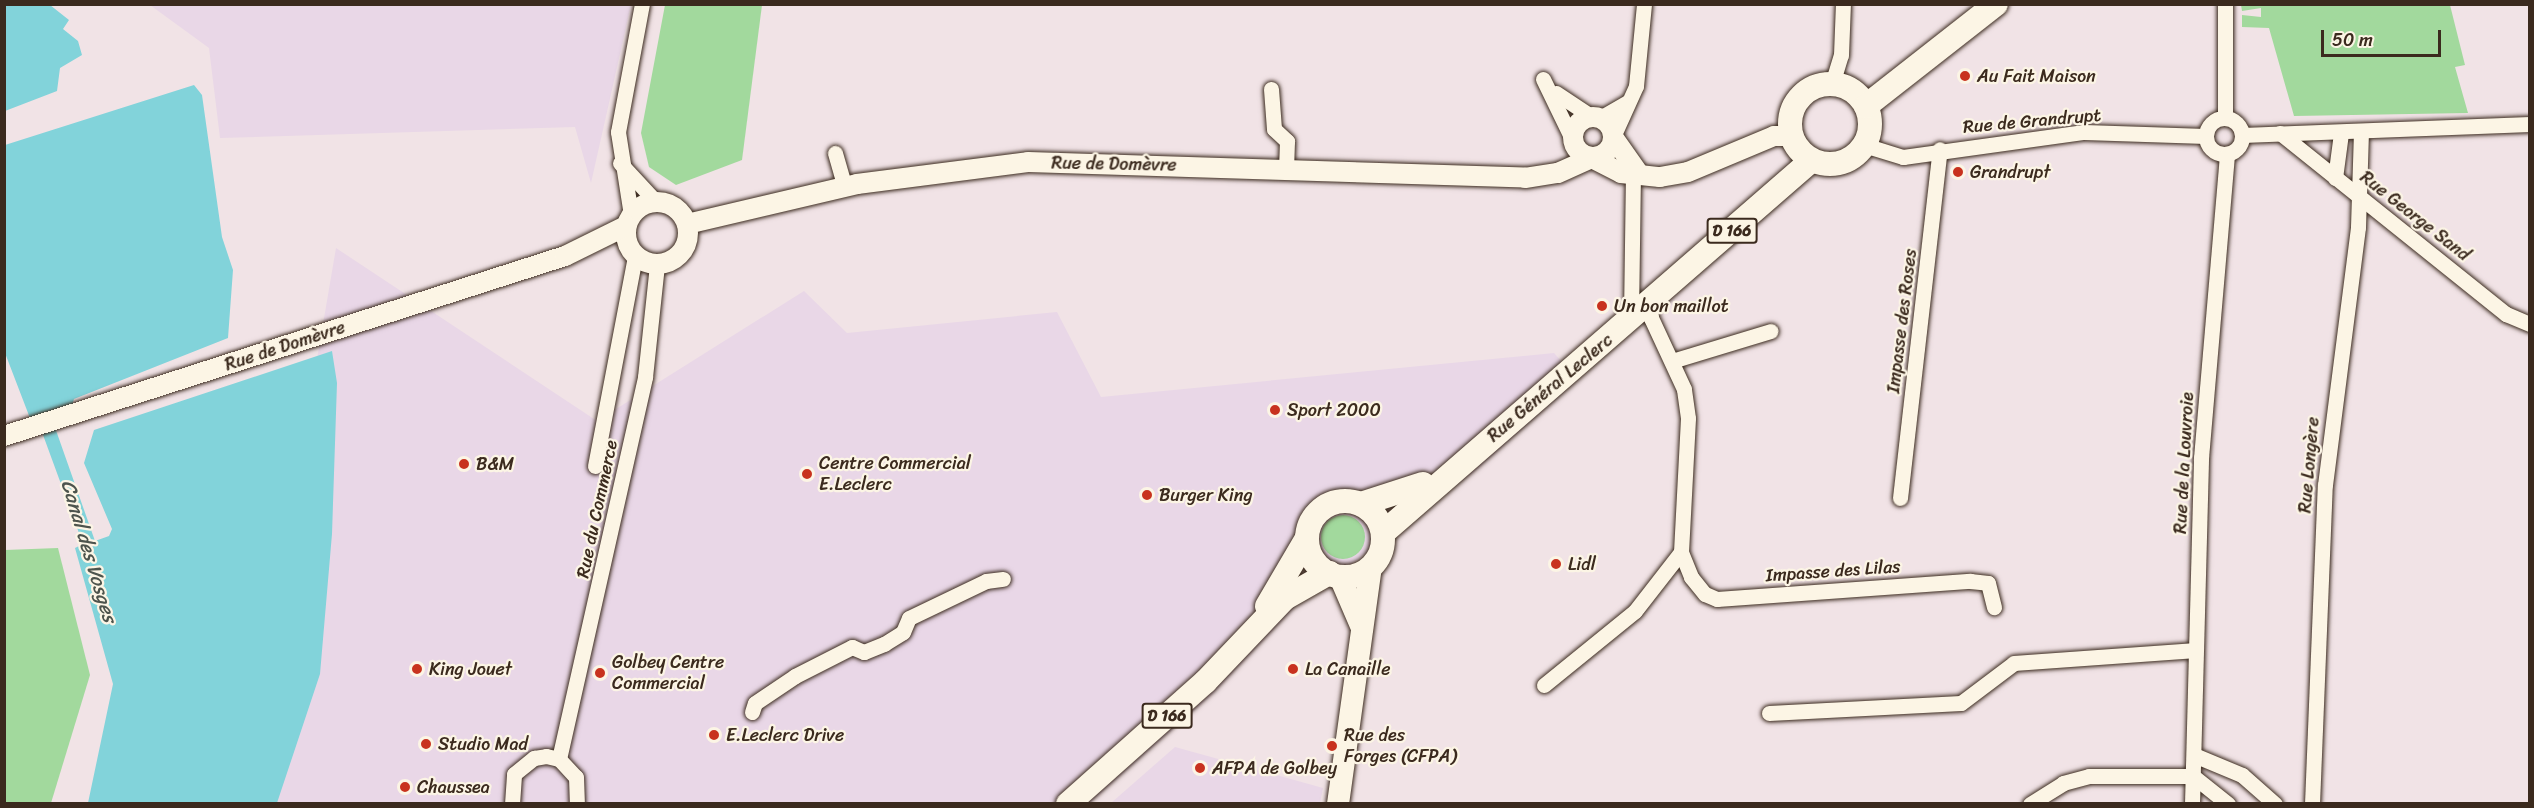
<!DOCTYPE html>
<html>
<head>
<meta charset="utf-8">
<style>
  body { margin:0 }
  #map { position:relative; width:2534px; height:808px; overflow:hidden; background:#f1e3e6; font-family:Sriracha,sans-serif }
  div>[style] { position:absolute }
  .built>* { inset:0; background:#e9d7e7 }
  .green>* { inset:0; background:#a2d99d }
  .round { border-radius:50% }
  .water>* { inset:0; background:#82d3da }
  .roads { filter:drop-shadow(0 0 2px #3b2a1e) drop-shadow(0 0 2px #3b2a1e) }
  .minor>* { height:15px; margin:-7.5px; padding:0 7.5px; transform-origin:7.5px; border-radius:7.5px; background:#fcf5e5 }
  .minor>.ring { margin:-7.5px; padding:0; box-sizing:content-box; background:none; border:15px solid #fcf5e5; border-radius:50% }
  .tertiary>* { height:20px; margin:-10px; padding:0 10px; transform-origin:10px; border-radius:10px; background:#fcf5e5 }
  .tertiary>.ring { margin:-10px; padding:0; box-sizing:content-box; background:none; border:20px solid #fcf5e5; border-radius:50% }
  .secondary>* { height:22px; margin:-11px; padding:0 11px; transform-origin:11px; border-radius:11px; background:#fcf5e5 }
  .primary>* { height:24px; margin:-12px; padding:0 12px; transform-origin:12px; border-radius:12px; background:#fcf5e5 }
  .primary>.ring { margin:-12px; padding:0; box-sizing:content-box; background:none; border:24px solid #fcf5e5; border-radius:50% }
  .dots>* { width:16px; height:16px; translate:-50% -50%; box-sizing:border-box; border:3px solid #fcf5e5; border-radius:50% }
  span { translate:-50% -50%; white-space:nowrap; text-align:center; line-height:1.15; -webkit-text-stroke:4.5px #fcf5e5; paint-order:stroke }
  .shield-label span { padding:2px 4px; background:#fcf5e5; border:2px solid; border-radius:4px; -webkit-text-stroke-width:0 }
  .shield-label { font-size:16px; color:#3b2a1e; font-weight:700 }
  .poi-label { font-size:18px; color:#3b2a1e }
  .left { translate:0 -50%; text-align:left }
  .street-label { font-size:18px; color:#3b2a1e }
  .water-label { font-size:20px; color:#4d544d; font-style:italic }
  .frame { position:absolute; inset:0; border:6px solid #3b2a1e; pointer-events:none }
  .scale { position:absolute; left:2321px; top:30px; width:120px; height:27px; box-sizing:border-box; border:3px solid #3b2a1e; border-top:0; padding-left:8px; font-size:18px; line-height:21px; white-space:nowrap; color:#3b2a1e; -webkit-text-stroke:4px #fcf5e5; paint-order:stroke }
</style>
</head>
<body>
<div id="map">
  <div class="built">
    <i style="clip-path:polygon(150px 5px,631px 5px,591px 183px,575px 127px,220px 138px,209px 48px)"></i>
    <i style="clip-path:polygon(336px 248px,597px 421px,804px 291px,847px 333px,1057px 312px,1101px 397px,1554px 353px,1578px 380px,1473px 473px,1299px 603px,1213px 694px,1090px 803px,241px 804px)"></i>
    <i style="clip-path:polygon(1175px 747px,1323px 788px,1320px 803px,1111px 803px)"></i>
  </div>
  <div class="green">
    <i style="clip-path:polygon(665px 5px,762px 5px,742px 160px,676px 185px,649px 167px,641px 133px)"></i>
    <i style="clip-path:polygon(2241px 5px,2450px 5px,2465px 65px,2455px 67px,2468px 113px,2294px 116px,2269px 28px,2242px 27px,2242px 15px,2261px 17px,2261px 8px,2242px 11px)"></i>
    <i class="round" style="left:1321px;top:515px;width:44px;height:44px"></i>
    <i style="clip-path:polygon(58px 548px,90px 675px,51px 803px,5px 803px,5px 550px)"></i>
  </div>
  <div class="water">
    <i style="clip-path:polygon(4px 5px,50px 5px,69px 20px,63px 29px,78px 41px,82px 55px,60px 68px,57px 91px,5px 111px)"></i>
    <i style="clip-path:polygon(194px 85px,202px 95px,222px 237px,233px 270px,228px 338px,74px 399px,71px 409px,52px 419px,95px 541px,109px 536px,112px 529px,84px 463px,94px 430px,332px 351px,337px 383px,332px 534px,320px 674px,277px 803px,88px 803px,113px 684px,75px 548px,83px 544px,39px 424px,33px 426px,5px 353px,5px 145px)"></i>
  </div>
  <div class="roads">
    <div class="minor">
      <i style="left:2225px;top:4px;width:114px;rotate:90deg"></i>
      <i style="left:1543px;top:79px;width:67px;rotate:64.2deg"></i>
      <i style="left:1832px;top:84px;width:30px;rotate:-73deg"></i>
      <i style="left:1841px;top:55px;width:51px;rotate:-87.8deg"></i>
      <i style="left:1271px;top:89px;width:40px;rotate:85.7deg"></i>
      <i style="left:1274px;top:129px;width:18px;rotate:43deg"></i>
      <i style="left:1287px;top:141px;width:28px;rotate:92deg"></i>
      <i style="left:1556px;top:93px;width:43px;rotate:33.7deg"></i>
      <i style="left:1600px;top:118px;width:32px;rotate:-30deg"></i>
      <i class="ring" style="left:2206px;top:118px;width:21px;height:21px"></i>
      <i style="left:2280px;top:133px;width:290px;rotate:38.7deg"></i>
      <i style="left:2506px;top:314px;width:26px;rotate:23deg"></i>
      <i style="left:2242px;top:135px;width:288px;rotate:-2.2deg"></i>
      <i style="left:1613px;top:137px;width:56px;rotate:-65.7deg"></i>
      <i style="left:1636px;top:86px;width:82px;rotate:-84.4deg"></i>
      <i style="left:1864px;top:145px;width:41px;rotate:17.1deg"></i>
      <i style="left:1903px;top:157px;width:183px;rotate:-7.9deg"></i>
      <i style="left:2084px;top:132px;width:122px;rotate:1.9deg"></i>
      <i style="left:835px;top:153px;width:35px;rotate:74deg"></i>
      <i style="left:620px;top:163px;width:53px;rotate:47.3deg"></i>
      <i style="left:2335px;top:178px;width:45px;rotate:-82.4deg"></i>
      <i style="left:631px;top:215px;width:84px;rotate:-98.9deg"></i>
      <i style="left:618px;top:132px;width:130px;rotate:-79.4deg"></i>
      <i style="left:1631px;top:316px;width:140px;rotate:-89.2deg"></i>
      <i style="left:1672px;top:361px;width:103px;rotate:-16.9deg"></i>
      <i style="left:595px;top:466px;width:213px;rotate:-79.2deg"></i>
      <i style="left:1900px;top:498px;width:351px;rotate:-83.5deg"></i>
      <i style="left:1681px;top:552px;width:27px;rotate:68deg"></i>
      <i style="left:1691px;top:577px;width:22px;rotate:51deg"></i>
      <i style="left:1705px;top:594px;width:13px;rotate:23deg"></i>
      <i style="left:1717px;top:599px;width:254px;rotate:-4.1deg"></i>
      <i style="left:1970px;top:581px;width:18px;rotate:6deg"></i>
      <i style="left:1988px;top:583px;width:25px;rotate:76deg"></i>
      <i style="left:1544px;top:685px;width:117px;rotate:-39.1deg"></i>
      <i style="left:1635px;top:611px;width:75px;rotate:-52.1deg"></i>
      <i style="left:1681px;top:552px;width:134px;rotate:-87deg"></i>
      <i style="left:1688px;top:418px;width:29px;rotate:-98deg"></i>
      <i style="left:1684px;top:389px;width:78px;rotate:-114.9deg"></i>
      <i style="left:1651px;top:318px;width:16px;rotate:-94deg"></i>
      <i style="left:752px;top:712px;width:9px;rotate:-72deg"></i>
      <i style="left:755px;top:703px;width:48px;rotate:-34deg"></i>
      <i style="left:795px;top:676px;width:64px;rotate:-27deg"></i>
      <i style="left:852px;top:647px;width:13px;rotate:23deg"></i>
      <i style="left:864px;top:652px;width:22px;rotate:-22deg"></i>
      <i style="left:884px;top:644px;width:22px;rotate:-32deg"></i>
      <i style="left:903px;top:632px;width:15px;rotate:-67deg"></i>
      <i style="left:909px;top:618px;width:85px;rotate:-25.7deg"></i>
      <i style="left:986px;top:581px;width:17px;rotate:-7deg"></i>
      <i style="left:1769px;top:713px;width:192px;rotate:-3deg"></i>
      <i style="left:1961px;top:703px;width:66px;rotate:-37deg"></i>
      <i style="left:2014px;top:663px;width:182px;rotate:-4.1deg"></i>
      <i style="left:2194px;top:755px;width:52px;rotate:22.6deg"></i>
      <i style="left:2242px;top:775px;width:44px;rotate:41.3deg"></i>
      <i style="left:559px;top:759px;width:392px;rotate:-77.3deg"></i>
      <i style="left:645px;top:377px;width:113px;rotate:-83.9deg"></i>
      <i style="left:2193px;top:776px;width:45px;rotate:38.7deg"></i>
      <i style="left:512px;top:804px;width:30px;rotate:-86deg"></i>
      <i style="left:514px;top:774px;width:26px;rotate:-39deg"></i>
      <i style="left:534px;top:758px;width:12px;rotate:-9deg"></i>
      <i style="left:546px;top:756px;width:13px;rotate:13deg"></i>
      <i style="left:559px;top:759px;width:25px;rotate:47deg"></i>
      <i style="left:576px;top:777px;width:27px;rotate:88deg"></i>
      <i style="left:2030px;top:804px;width:39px;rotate:-32deg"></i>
      <i style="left:2063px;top:783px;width:27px;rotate:-15deg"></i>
      <i style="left:2089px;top:776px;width:104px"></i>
      <i style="left:2192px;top:804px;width:346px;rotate:-88.5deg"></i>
      <i style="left:2201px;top:458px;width:305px;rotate:-85.1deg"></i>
      <i style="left:2312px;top:804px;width:319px;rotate:-87.7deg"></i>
      <i style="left:2325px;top:485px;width:260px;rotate:-82.7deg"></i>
      <i style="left:2358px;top:227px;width:95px;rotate:-88.2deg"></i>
    </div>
    <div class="tertiary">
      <i class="ring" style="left:1573px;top:117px;width:20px;height:20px"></i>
      <i style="left:1613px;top:137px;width:45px;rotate:54.9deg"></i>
      <i class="ring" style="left:626px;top:202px;width:42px;height:42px"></i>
      <i style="left:687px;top:224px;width:175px;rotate:-13.2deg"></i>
      <i style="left:857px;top:184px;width:172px;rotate:-7.3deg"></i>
      <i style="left:1028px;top:162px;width:497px;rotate:1.8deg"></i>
      <i style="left:1525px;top:178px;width:33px;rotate:-9deg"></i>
      <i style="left:1558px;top:173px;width:37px;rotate:-24deg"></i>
      <i style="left:1592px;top:158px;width:33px;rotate:27deg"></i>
      <i style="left:1621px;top:173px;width:39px;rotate:6deg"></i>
      <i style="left:1660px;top:177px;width:28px;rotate:-10deg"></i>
      <i style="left:1688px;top:172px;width:93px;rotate:-22.7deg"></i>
      <i style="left:1774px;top:136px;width:18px"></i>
      <i style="left:4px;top:436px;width:589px;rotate:-17.79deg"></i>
      <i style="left:565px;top:256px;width:68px;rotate:-26.2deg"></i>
    </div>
    <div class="secondary">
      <i style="left:1340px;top:577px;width:56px;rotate:66.7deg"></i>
      <i style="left:1338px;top:804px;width:240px;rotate:-82.1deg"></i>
    </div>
    <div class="primary">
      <i class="ring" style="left:1790px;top:84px;width:56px;height:56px"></i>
      <i style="left:1866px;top:106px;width:165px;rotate:-38.1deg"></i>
      <i class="ring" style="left:1307px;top:501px;width:52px;height:52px"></i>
      <i style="left:1361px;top:504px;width:65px;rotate:-17.9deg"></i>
      <i style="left:1383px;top:533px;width:568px;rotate:-41.01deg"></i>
      <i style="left:1267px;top:606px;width:79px;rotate:-59.5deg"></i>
      <i style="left:1068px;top:804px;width:183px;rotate:-41.7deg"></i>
      <i style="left:1205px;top:682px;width:116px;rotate:-46.4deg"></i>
      <i style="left:1285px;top:598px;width:51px;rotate:-29.6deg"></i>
    </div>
  </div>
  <div class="dots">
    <i style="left:1965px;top:76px;background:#c8321e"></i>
    <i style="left:1958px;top:172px;background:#c8321e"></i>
    <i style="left:1602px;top:306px;background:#c8321e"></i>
    <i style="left:1275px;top:410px;background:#c8321e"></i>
    <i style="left:464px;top:464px;background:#c8321e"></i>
    <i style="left:807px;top:474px;background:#c8321e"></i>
    <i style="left:1147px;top:495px;background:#c8321e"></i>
    <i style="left:1556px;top:564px;background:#c8321e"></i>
    <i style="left:417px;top:669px;background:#c8321e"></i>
    <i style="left:1293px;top:669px;background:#c8321e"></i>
    <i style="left:600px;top:673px;background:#c8321e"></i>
    <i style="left:714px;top:735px;background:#c8321e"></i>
    <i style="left:426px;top:744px;background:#c8321e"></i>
    <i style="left:1332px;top:746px;background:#c8321e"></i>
    <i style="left:1200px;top:768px;background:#c8321e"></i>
    <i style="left:405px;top:787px;background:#c8321e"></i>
  </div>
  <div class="shield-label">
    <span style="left:1732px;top:231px">D 166</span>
    <span style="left:1167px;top:716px">D 166</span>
  </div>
  <div class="poi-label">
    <span class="left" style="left:1977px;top:76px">Au Fait Maison</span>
    <span class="left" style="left:1970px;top:172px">Grandrupt</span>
    <span class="left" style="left:1614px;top:306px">Un bon maillot</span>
    <span class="left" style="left:1287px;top:410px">Sport 2000</span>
    <span class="left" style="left:476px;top:464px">B&amp;M</span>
    <span class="left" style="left:819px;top:474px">Centre Commercial<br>E.Leclerc</span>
    <span class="left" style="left:1159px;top:495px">Burger King</span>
    <span class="left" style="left:1568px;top:564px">Lidl</span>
    <span class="left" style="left:612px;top:673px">Golbey Centre<br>Commercial</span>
    <span class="left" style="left:429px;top:669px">King Jouet</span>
    <span class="left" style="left:1305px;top:669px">La Canaille</span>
    <span class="left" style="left:726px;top:735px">E.Leclerc Drive</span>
    <span class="left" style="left:1344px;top:746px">Rue des<br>Forges (CFPA)</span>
    <span class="left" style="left:438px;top:744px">Studio Mad</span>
    <span class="left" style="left:1212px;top:768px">AFPA de Golbey</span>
    <span class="left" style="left:417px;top:787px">Chaussea</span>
  </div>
  <div class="street-label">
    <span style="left:2032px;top:121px;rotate:-5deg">Rue de Grandrupt</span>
    <span style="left:1114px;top:164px;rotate:1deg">Rue de Domèvre</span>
    <span style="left:2415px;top:216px;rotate:38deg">Rue George Sand</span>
    <span style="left:1902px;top:321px;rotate:-83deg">Impasse des Roses</span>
    <span style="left:285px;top:346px;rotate:-18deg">Rue de Domèvre</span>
    <span style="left:1550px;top:388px;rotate:-40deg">Rue Général Leclerc</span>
    <span style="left:2184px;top:463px;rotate:-87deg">Rue de la Louvroie</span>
    <span style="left:2309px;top:465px;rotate:-85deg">Rue Longère</span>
    <span style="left:597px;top:509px;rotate:-78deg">Rue du Commerce</span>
    <span style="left:1833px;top:571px;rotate:-4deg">Impasse des Lilas</span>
  </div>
  <div class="water-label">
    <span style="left:89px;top:551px;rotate:73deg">Canal des Vosges</span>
  </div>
  <div class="frame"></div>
  <div class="scale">50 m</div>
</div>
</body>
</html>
